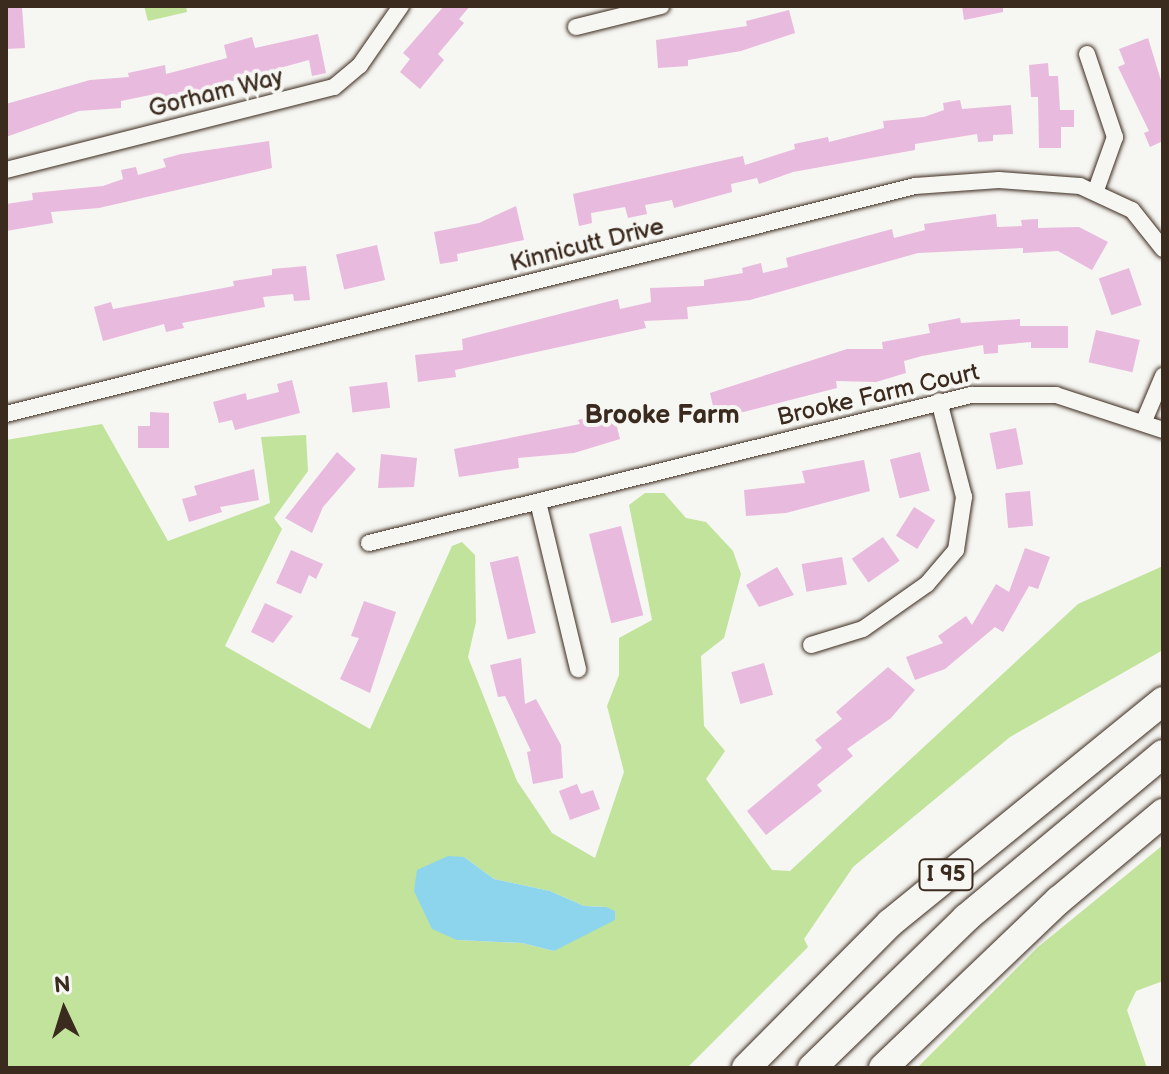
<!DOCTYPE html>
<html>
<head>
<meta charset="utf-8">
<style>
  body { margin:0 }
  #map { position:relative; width:1169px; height:1074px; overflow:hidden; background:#f6f6f2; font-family:"Balsamiq Sans",sans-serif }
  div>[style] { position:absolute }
  .green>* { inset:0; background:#c1e39c }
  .water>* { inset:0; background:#8cd5ed }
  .building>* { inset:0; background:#e8bade; transform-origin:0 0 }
  .roads { filter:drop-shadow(0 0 2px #3b2a1e) drop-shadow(0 0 2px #3b2a1e) }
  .minor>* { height:16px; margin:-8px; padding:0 8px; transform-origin:8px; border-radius:8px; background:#f6f6f2 }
  .motorway>* { height:28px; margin:-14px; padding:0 14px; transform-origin:14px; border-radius:14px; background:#f6f6f2 }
  span { translate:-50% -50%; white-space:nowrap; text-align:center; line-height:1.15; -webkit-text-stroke:8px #f6f6f2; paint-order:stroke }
  .shield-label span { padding:2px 6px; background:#f6f6f2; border:2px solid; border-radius:6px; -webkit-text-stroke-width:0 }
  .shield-label { font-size:22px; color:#3b2a1e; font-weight:700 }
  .street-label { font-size:24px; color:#3b2a1e }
  .neighbourhood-label { font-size:26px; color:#3b2a1e; font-weight:700 }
  .frame { position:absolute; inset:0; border:8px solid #3b2a1e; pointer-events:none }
  .north { position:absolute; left:24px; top:970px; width:80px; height:80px; -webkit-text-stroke:6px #f6f6f2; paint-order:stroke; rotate:356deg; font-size:22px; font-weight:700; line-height:32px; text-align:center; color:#3b2a1e }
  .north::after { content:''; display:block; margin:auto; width:28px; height:36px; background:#3b2a1e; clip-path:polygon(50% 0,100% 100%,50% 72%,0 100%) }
</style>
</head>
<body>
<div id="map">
  <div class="green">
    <i style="clip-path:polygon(144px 6px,186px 6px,187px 12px,148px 21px)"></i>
    <i style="clip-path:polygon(evenodd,102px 424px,168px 541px,270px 503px,261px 437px,306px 435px,308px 471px,274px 518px,282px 529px,225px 646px,370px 729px,452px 546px,462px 542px,475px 555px,476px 622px,468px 657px,517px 781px,552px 833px,595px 858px,624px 772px,607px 706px,619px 675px,619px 638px,652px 620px,629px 505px,645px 493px,664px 493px,686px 518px,706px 522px,733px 551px,741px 574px,724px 638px,701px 656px,704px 726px,725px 751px,706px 779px,772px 870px,790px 871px,1078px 604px,1163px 566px,1163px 650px,1010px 737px,853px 867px,804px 939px,808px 947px,687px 1068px,6px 1068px,6px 440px,102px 424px,464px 857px,494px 879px,550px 891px,584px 906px,607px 907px,554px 951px,522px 943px,457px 940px,464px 857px)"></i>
    <i style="clip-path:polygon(1163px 845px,1163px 981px,1136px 991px,1127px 1010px,1147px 1068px,917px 1068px,1038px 947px)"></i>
  </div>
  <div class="water">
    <i style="clip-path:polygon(448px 856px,464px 857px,494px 879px,550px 891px,584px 906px,606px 907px,615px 911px,615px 920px,554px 951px,522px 943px,457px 940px,432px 929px,414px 891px,417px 870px)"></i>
  </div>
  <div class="building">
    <i style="clip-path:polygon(444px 6px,470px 6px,459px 19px,464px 23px,438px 54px,444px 60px,420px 89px,400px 72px,410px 59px,403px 53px)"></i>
    <i style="clip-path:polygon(962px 6px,1003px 6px,1003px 12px,964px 20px)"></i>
    <i style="clip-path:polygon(22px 7px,25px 48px,6px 49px,6px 8px)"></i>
    <i style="clip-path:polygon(789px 10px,795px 33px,741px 51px,688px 60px,688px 66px,658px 68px,656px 40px,747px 26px,746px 21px)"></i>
    <i style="clip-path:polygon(318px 34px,326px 73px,312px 76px,309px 60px,156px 102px,155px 94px,121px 101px,121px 108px,79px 111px,6px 137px,6px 104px,90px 80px,129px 77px,128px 73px,165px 65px,166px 74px,227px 58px,224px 45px,252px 37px,255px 48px)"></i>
    <i style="clip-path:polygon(1148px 38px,1163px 87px,1163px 141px,1150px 147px,1144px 133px,1149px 131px,1118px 67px,1125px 64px,1119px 49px)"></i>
    <i style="clip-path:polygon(1048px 63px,1049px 76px,1058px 76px,1060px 110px,1074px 110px,1074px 127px,1061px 127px,1061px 148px,1039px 148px,1038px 97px,1031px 97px,1029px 65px)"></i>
    <i style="clip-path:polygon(960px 100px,962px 109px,1011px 105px,1013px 134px,993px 135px,993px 141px,978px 142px,977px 134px,915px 144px,915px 150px,793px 172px,759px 184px,757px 178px,731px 184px,732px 192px,674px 208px,672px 200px,645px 205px,647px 214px,628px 218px,625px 207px,591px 213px,592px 223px,579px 226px,573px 194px,743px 156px,745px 165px,795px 149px,794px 144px,828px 137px,829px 142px,884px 128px,883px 121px,924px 117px,944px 110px,943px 103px)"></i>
    <i style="clip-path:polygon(269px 141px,272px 168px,99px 208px,51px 212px,53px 223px,6px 231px,6px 204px,33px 200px,32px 193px,103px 186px,123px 179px,121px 170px,136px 167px,138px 175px,166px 167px,163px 159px,181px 154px)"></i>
    <i style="clip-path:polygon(516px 206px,524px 240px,457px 254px,458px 261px,440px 264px,434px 232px,479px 223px)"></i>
    <i style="clip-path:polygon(996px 214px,997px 227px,1022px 226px,1021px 220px,1038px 219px,1038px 228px,1079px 227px,1108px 242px,1092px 270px,1058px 251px,1023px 253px,1023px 248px,918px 253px,750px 300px,687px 307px,688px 319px,644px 321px,646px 328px,455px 370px,456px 377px,418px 382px,415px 355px,463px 350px,462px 339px,618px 299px,620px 309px,651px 302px,650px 288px,704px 286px,704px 280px,743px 273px,742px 268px,761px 263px,763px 273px,788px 267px,786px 258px,892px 229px,894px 238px,925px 230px,924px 224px)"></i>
    <i style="left:377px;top:245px;width:36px;height:42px;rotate:77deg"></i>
    <i style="clip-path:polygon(306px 266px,310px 300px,294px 301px,293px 294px,263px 297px,265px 307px,182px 323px,184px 328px,166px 332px,164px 324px,103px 341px,94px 307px,111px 302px,113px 309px,234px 286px,233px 281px,272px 275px,272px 269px)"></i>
    <i style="left:1129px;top:268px;width:39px;height:32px;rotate:71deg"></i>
    <i style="clip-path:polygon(960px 318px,961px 323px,1020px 319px,1020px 326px,1068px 326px,1068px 348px,1031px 348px,1031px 342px,998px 345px,998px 353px,984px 354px,983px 345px,922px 356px,904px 361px,906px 373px,876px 382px,836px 381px,837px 388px,716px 419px,710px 393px,847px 349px,883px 349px,882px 342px,930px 333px,928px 324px)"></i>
    <i style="left:1096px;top:330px;width:45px;height:33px;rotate:13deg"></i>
    <i style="clip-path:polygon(292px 380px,300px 413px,235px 430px,232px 420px,219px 423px,213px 402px,246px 393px,247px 400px,279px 392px,277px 384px)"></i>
    <i style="left:387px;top:382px;width:26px;height:38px;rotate:83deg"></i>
    <i style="clip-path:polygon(613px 411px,620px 439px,574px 453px,518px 458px,519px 468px,459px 477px,454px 449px,580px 424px,578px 420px)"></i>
    <i style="clip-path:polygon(150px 412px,169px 413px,169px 448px,138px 448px,138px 426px,150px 426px)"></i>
    <i style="left:1016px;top:428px;width:37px;height:27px;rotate:79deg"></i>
    <i style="clip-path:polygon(337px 452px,356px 469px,323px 507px,312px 533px,285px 518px)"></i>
    <i style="left:920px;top:452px;width:40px;height:31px;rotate:76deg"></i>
    <i style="clip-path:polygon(381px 454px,417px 458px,414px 487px,378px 488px)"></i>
    <i style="clip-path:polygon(864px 460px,870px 491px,786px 513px,746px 516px,744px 490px,805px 483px,802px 471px)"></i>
    <i style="clip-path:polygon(254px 469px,259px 500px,220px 507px,222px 512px,189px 522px,182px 499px,197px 495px,194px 486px)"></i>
    <i style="left:1030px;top:491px;width:35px;height:25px;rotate:85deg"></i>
    <i style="left:914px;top:507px;width:25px;height:34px;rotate:32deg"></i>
    <i style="left:621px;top:526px;width:92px;height:33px;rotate:76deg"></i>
    <i style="left:883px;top:537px;width:29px;height:38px;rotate:55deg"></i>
    <i style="clip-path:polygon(1025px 548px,1050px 557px,1038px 589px,1029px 586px,1003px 632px,995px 627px,945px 669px,915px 680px,906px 657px,943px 643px,938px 636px,966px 616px,972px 625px,996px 584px,1009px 592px)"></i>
    <i style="clip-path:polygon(291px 550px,323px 564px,316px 579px,309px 575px,301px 594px,276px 583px)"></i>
    <i style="left:518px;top:556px;width:79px;height:29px;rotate:77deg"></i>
    <i style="left:842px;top:557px;width:28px;height:41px;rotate:80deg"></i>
    <i style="clip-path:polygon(777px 567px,794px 595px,759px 607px,746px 585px)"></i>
    <i style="clip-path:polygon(364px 601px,396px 612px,370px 693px,340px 679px,359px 638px,351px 636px)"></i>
    <i style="clip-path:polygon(265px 603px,293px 616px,273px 643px,251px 632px)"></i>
    <i style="clip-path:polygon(521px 658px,525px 704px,536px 699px,561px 745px,563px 778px,533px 784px,527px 752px,531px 751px,505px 696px,498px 697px,490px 665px)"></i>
    <i style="left:764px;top:663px;width:33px;height:34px;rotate:74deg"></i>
    <i style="clip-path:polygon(888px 667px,915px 690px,891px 718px,847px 749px,853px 756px,817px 785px,822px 791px,766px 835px,747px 811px,822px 748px,815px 740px,842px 719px,836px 712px)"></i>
    <i style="clip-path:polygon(577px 784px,581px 794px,593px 790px,600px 809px,570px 820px,559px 791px)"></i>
  </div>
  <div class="roads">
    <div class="minor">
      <i style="left:576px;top:27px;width:88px;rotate:-13.9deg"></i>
      <i style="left:1087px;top:54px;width:88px;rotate:71.4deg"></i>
      <i style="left:1115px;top:137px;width:56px;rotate:109.7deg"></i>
      <i style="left:6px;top:170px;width:338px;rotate:-14.2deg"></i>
      <i style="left:334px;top:87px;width:34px;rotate:-40deg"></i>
      <i style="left:360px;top:65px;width:72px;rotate:-55.2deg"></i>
      <i style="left:6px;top:414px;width:937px;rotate:-14.08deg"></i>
      <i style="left:915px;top:186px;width:84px;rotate:-4.1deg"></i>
      <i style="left:999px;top:180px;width:81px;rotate:4.2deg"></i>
      <i style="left:1080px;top:186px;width:57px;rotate:24.8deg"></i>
      <i style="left:1132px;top:210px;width:50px;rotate:51.5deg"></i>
      <i style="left:1144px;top:421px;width:49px;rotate:-67.1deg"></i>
      <i style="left:538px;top:502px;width:172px;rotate:76.5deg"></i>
      <i style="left:369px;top:543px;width:620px;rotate:-13.81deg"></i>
      <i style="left:971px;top:395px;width:85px"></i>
      <i style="left:1056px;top:395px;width:113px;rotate:18.1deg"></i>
      <i style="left:811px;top:645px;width:54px;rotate:-17.1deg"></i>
      <i style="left:863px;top:629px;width:78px;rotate:-35.1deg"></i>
      <i style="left:927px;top:584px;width:45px;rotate:-49.5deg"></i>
      <i style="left:956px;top:550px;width:54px;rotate:-81.4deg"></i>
      <i style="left:964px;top:497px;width:99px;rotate:-104.6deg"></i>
    </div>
    <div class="motorway">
      <i style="left:746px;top:1068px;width:204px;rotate:-45.2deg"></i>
      <i style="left:890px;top:923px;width:352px;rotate:-39.1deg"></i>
      <i style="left:812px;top:1068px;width:215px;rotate:-44.2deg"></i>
      <i style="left:966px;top:918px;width:256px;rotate:-39.8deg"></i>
      <i style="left:883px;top:1068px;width:243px;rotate:-43.7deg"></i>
      <i style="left:1059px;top:900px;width:136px;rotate:-39.9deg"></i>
    </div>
  </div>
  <div class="shield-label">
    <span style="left:946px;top:875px">I 95</span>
  </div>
  <div class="street-label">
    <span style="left:216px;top:93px;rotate:-14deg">Gorham Way</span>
    <span style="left:587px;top:245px;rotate:-14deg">Kinnicutt Drive</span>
    <span style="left:878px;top:395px;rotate:-13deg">Brooke Farm Court</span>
  </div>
  <div class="neighbourhood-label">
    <span style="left:662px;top:416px">Brooke Farm</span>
  </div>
  <div class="frame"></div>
  <div class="north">N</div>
</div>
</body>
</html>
